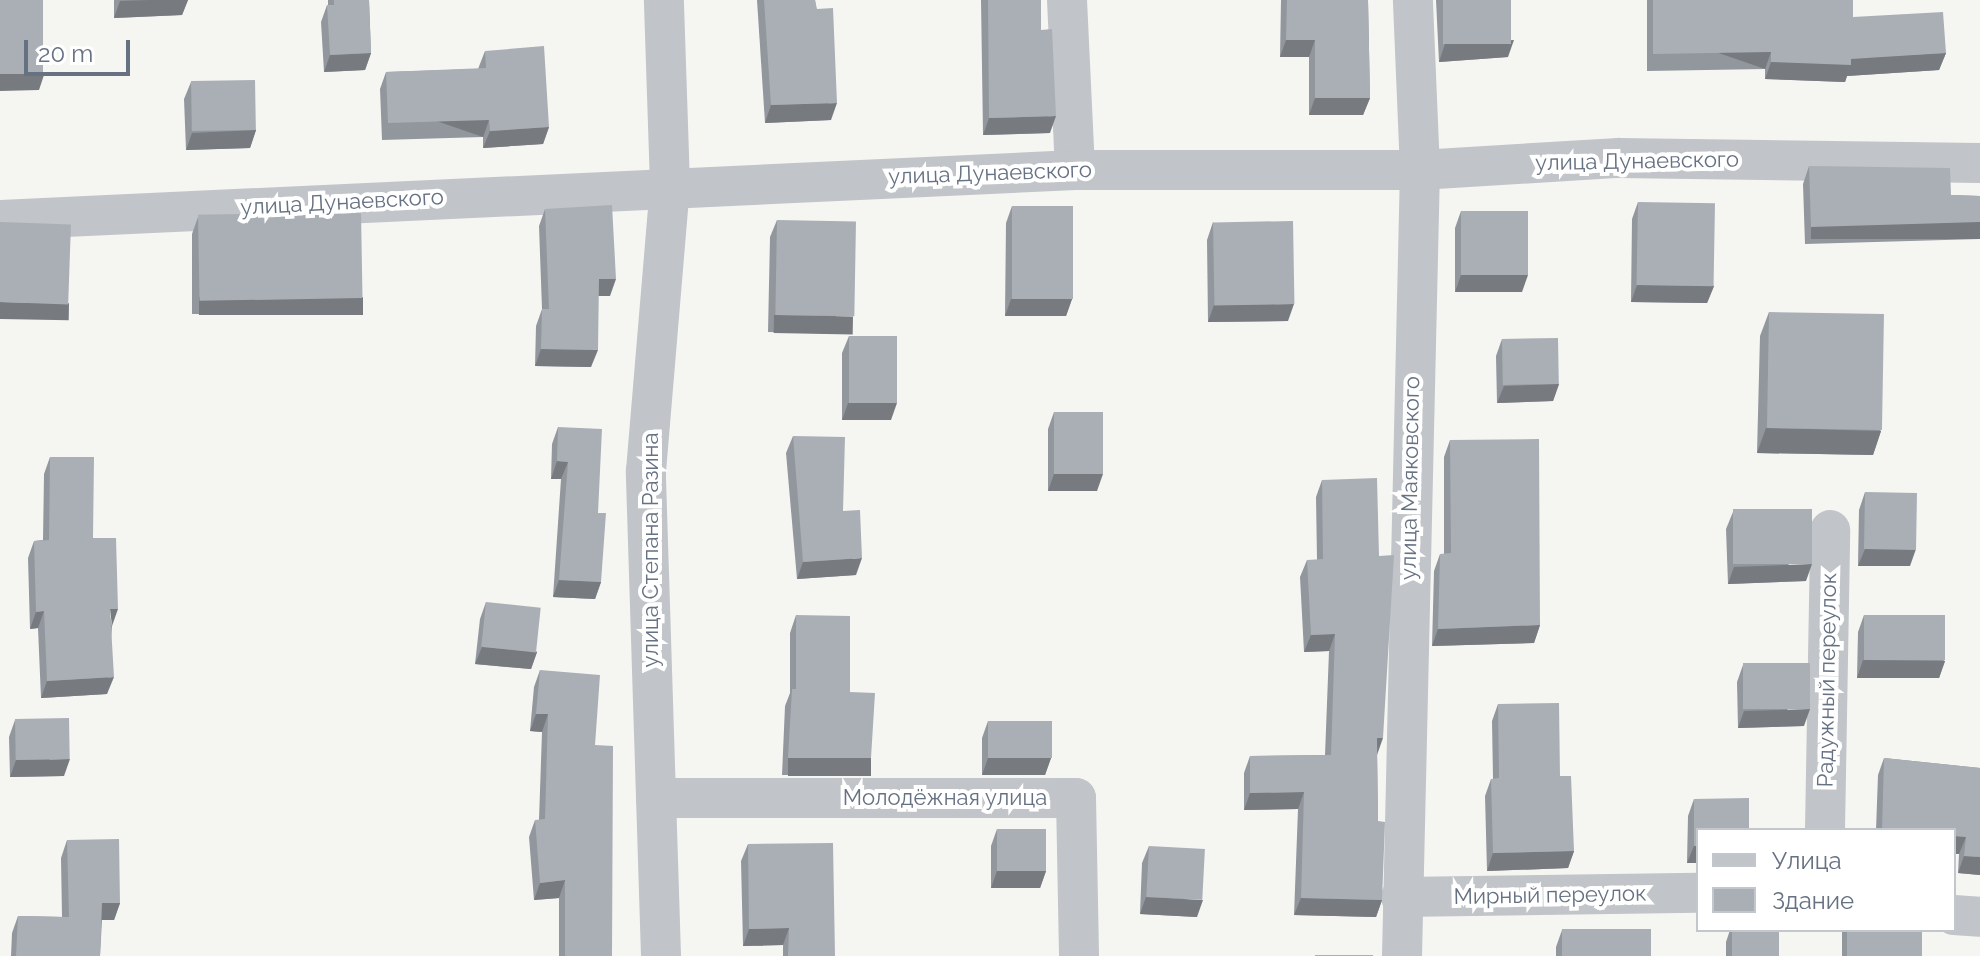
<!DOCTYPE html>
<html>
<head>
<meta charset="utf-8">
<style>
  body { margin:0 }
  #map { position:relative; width:1980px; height:956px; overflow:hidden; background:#f5f6f2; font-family:Raleway,sans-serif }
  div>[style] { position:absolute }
  .minor>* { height:40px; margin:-20px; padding:0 20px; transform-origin:20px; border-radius:20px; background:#c1c4c8 }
  .wall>* { inset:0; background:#92969d; transform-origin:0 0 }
  .shaded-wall>* { inset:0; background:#777a7f; transform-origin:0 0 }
  .building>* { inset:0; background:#aaafb6; transform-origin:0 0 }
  span { translate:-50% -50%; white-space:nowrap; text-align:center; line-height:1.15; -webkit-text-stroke:8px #fff; paint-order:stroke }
  .street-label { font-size:22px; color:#667182 }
  .legend { position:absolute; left:1696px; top:828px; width:260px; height:104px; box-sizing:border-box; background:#fff; border:2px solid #c2c6cd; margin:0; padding:10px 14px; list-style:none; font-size:24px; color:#667182 }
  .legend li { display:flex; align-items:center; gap:16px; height:40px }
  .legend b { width:40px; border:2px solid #c2c6cd }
  .scale { position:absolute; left:24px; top:40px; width:106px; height:36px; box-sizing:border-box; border:4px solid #667182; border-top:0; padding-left:10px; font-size:24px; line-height:28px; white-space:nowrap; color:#667182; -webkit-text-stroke:6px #fff; paint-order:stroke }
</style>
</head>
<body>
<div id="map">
  <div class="minor">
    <i style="left:1067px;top:0;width:170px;rotate:87.3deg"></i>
    <i style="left:0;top:220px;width:1076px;rotate:-2.66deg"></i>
    <i style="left:1075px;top:170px;width:345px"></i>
    <i style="left:1420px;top:170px;width:199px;rotate:-3.5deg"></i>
    <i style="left:1619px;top:158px;width:361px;rotate:0.8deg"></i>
    <i style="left:656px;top:798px;width:420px"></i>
    <i style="left:1076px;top:798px;width:158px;rotate:88.9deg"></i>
    <i style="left:1825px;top:830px;width:300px;rotate:-89deg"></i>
    <i style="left:1401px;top:897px;width:297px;rotate:-0.8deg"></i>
    <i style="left:1954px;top:915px;width:26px;rotate:4deg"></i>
    <i style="left:661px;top:956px;width:485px;rotate:-91.8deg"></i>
    <i style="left:646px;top:471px;width:287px;rotate:-85.2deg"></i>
    <i style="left:670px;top:185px;width:185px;rotate:-91.9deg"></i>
    <i style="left:1402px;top:956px;width:786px;rotate:-88.69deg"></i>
    <i style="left:1420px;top:170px;width:170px;rotate:-92.4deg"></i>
  </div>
  <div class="wall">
    <i style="clip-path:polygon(114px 0,188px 0,182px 15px,114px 18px)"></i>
    <i style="clip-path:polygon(328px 0,369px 0,371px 53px,365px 70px,324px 72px,321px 22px,327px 5px,328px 5px)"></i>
    <i style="clip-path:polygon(757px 0,815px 0,831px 120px,765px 123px)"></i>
    <i style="clip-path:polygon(981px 0,1041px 0,1041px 30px,1050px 133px,983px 135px)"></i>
    <i style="clip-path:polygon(1281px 0,1368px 0,1370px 98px,1363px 115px,1309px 115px,1309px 57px,1280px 57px)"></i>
    <i style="clip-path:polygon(1436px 0,1511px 0,1508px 57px,1439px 62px)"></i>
    <i style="clip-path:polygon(1647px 0,1853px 0,1853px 17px,1946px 53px,1939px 70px,1847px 76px,1845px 82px,1765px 79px,1765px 69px,1647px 71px)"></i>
    <i style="clip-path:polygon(485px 51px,549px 127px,543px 144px,483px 148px,483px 137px,382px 140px,380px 89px,386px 72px,478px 69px)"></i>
    <i style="clip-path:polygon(191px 82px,256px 130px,250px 148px,186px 150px,184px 99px)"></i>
    <i style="clip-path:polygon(1809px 166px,1951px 195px,1980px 196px,1980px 239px,1805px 244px,1803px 184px)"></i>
    <i style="clip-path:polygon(1638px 202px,1714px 286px,1707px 303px,1631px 302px,1632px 219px)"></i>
    <i style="clip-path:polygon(1012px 206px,1072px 299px,1066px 316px,1005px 316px,1006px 223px)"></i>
    <i style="clip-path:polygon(545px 209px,610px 296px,598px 296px,591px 367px,535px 366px,536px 326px,542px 309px,539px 226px)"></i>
    <i style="clip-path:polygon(1461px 211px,1522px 292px,1455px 292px,1455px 228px)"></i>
    <i style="clip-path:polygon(198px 217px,357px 315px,192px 314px,192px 234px)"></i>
    <i style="clip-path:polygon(777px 220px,847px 334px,768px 332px,770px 237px)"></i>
    <i style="clip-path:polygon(1213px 222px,1288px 321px,1208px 322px,1207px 240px)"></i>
    <i style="clip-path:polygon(1769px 312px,1881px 431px,1873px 455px,1757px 453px,1760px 336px)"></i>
    <i style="clip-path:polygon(849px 336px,891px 420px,842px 420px,842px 353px)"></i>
    <i style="clip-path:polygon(1502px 339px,1559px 384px,1553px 401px,1497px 403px,1496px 356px)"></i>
    <i style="clip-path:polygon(1054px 412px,1097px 491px,1048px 491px,1048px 429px)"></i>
    <i style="clip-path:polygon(558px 427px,598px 513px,601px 582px,595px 599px,553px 597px,561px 479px,551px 479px,552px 444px)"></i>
    <i style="clip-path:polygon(793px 436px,843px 511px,856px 575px,797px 579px,786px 453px)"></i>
    <i style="clip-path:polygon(1450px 440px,1540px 625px,1534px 643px,1432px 646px,1434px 571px,1440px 554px,1444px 554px,1444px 457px)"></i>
    <i style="clip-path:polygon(50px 457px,93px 538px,112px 626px,107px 694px,41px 698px,38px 628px,30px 629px,28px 558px,34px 541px,43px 540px,44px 474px)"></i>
    <i style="clip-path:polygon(1322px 480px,1377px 755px,1378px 821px,1382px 900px,1376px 917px,1294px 915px,1298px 809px,1244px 810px,1244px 773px,1250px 756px,1325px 755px,1329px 651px,1304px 652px,1300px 577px,1307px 560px,1317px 560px,1316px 497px)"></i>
    <i style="clip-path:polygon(1865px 492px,1910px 566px,1858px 566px,1859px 510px)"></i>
    <i style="clip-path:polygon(1733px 512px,1806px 581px,1728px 584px,1726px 529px)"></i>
    <i style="clip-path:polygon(486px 602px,537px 652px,531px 669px,475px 664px,480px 619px)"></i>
    <i style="clip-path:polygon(796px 615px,850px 692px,865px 775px,782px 775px,785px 706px,790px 693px,790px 633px)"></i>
    <i style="clip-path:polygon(1864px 615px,1945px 661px,1939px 678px,1857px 678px,1858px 632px)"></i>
    <i style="clip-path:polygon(1743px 665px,1804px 726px,1738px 728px,1737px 682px)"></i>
    <i style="clip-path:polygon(540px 670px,595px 745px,612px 956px,559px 956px,559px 898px,534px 900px,529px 837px,535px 820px,539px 820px,542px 732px,530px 731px,534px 687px)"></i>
    <i style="clip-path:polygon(1498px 704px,1560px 776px,1574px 851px,1568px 868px,1487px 871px,1485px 796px,1491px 779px,1493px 779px,1492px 721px)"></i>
    <i style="clip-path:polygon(15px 720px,64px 776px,10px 777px,9px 737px)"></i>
    <i style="clip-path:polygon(988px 721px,1051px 758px,1045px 775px,982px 775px,982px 738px)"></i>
    <i style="clip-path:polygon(1884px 758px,1980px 768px,1980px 875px,1958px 873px,1959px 854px,1954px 854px,1954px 830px,1876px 830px,1878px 775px)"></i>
    <i style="clip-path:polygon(1694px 799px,1698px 830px,1698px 863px,1687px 863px,1688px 816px)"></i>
    <i style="clip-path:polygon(997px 829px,1046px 871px,1040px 888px,991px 888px,991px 846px)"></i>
    <i style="clip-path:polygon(67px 840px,120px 903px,114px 920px,102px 920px,100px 956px,11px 956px,12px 933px,18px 916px,62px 917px,61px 858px)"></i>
    <i style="clip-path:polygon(748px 844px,835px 956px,783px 956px,783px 945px,743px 946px,741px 861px)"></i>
    <i style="clip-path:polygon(1149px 846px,1197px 917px,1140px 914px,1142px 863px)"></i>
    <i style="clip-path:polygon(1562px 930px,1651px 956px,1556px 956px,1556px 947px)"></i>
    <i style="clip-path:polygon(1730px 930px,1779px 930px,1778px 956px,1726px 956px,1726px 942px)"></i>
    <i style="left:1842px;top:930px;width:80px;height:26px"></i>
  </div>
  <div class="shaded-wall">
    <i style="clip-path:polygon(150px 0,188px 0,182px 15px,114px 18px,120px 1px)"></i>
    <i style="clip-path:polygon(1286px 40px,1315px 40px,1309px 57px,1280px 57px)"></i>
    <i style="clip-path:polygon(1514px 40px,1508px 57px,1439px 62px,1445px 44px)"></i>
    <i style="left:1771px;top:52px;width:18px;height:118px;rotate:109deg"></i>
    <i style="clip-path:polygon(371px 53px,365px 70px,324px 72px,330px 55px)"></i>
    <i style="clip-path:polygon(1946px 53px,1939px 70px,1847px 76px,1845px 82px,1765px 79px,1771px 62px)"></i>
    <i style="clip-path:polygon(45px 72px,39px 90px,0 91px,0 74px)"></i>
    <i style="clip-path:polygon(1315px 98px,1370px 98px,1363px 115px,1309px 115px)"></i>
    <i style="clip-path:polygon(837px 103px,831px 120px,765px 123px,771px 105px)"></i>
    <i style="clip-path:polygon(1056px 116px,1050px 133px,983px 135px,989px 118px)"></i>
    <i style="left:489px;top:120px;width:18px;height:101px;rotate:109deg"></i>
    <i style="clip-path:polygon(549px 127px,543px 144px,483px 148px,490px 131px)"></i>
    <i style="clip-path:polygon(256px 130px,250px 148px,186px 150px,192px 133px)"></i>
    <i style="left:1980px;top:222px;width:17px;height:169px;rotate:90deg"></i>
    <i style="clip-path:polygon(1461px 275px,1528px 275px,1522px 292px,1455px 292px)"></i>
    <i style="clip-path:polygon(599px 279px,616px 279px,610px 296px,592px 296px)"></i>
    <i style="clip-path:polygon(1637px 285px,1714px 286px,1707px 303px,1631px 302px)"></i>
    <i style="left:199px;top:297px;width:164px;height:18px"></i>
    <i style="clip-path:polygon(1011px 299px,1072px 299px,1066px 316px,1005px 316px)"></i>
    <i style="left:0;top:302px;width:69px;height:17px;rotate:1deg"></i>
    <i style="clip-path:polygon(1294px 304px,1288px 321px,1208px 322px,1214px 305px)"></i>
    <i style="left:774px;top:315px;width:79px;height:18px;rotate:1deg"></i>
    <i style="clip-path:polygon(541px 349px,598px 350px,591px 367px,535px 366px)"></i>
    <i style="clip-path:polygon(1559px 384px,1553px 401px,1497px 403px,1504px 386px)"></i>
    <i style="clip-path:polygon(848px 403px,897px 403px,891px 420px,842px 420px)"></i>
    <i style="clip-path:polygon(1766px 428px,1881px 431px,1873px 455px,1757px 453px)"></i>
    <i style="clip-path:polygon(557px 461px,568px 462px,561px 479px,551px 479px)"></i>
    <i style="clip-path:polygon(1054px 474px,1103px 474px,1097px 491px,1048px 491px)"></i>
    <i style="clip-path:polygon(1865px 549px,1916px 549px,1910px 566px,1858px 566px)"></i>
    <i style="clip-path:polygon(862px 558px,856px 575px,797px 579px,803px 562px)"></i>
    <i style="clip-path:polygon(1812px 564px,1806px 581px,1728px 584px,1734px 567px)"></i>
    <i style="clip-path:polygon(559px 580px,601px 582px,595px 599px,553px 597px)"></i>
    <i style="clip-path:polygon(110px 609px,118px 609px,112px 626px)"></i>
    <i style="clip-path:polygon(44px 611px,38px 628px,30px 629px,36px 612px)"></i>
    <i style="clip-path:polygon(1540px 625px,1534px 643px,1432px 646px,1438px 629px)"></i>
    <i style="clip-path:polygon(1335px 634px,1329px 651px,1304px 652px,1311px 635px)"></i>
    <i style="clip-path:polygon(482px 647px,537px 652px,531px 669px,475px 664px)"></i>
    <i style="clip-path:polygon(1863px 660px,1945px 661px,1939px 678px,1857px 678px)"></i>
    <i style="clip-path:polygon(114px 677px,107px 694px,41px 698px,47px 681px)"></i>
    <i style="clip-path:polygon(1810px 709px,1804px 726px,1738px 728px,1744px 711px)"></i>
    <i style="clip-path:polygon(536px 714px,548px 714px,542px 732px,530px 731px)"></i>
    <i style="clip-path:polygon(1377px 738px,1383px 738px,1377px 755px)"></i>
    <i style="left:788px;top:758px;width:83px;height:18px"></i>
    <i style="clip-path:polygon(988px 758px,1051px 758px,1045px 775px,982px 775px)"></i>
    <i style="clip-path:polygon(70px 759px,64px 776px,10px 777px,16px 760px)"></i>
    <i style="clip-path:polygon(1304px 792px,1298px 809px,1244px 810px,1250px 793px)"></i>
    <i style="clip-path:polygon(1954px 836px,1966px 837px,1959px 854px,1954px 854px)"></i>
    <i style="clip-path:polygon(1694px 846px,1698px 846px,1698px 863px,1687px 863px)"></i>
    <i style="clip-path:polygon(1574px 851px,1568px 868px,1487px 871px,1493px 853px)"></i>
    <i style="clip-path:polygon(1964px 856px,1980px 857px,1980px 875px,1958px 873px)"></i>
    <i style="clip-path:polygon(997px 871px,1046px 871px,1040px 888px,991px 888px)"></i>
    <i style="clip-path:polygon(565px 880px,559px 898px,534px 900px,540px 883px)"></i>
    <i style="clip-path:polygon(1146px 897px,1203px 900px,1197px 917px,1140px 914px)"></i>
    <i style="clip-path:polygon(1301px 898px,1382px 900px,1376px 917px,1294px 915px)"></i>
    <i style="clip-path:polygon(102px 903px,120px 903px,114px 920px,96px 920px)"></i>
    <i style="clip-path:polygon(789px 928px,783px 945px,743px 946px,749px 929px)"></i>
  </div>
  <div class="building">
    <i style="left:0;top:0;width:43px;height:74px"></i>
    <i style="clip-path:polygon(334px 0,369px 0,371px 53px,330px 55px,327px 5px,334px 5px)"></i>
    <i style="clip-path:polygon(764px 0,815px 0,817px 9px,833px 8px,837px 103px,771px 105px)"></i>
    <i style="clip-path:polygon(988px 0,1041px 0,1041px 30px,1052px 29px,1056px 116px,989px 118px)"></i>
    <i style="clip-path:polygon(1287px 0,1368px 0,1370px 98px,1315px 98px,1315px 40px,1286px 40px)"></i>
    <i style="left:1443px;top:0;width:68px;height:44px"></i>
    <i style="clip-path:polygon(1653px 0,1853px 0,1853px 17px,1943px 12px,1946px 53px,1851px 59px,1851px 65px,1771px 62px,1771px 52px,1653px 54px)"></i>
    <i style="clip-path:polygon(544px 46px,549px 127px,490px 131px,489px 120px,388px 123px,386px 72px,486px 68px,485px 51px)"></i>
    <i style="left:255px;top:80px;width:50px;height:64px;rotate:89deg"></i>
    <i style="clip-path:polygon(1809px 166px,1950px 168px,1951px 195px,1980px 196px,1980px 222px,1811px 227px)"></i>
    <i style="left:1638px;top:202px;width:77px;height:83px;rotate:1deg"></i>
    <i style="clip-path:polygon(612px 205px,616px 279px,599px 279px,598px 350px,541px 349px,542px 309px,549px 309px,545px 209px)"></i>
    <i style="left:1012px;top:206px;width:61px;height:93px"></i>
    <i style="left:1461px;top:211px;width:67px;height:64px"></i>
    <i style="left:361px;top:212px;width:86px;height:163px;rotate:89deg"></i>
    <i style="left:777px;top:220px;width:79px;height:95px;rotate:1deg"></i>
    <i style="left:1293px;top:221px;width:83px;height:80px;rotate:89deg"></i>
    <i style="left:0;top:222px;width:71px;height:80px;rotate:2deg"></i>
    <i style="left:1769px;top:312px;width:115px;height:116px;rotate:1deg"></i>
    <i style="left:849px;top:336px;width:48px;height:67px"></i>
    <i style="left:1558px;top:338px;width:46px;height:56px;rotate:89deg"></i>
    <i style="left:1054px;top:412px;width:49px;height:62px"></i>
    <i style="clip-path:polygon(558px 427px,602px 429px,598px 513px,606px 513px,601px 582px,559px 580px,568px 462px,557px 461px)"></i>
    <i style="clip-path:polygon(793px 436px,845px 437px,843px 511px,860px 510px,862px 558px,803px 562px)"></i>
    <i style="clip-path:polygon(1539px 439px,1540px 625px,1438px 629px,1440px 554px,1451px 553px,1450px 440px)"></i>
    <i style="clip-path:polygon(50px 457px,94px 457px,93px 538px,116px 538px,118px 609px,110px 609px,114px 677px,47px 681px,44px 611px,36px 612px,34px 541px,49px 540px)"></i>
    <i style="clip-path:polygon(1377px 478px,1379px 556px,1394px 555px,1383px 738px,1377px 738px,1378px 821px,1385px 822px,1382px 900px,1301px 898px,1304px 792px,1250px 793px,1250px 756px,1331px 755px,1335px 634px,1311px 635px,1307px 560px,1323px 559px,1322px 480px)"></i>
    <i style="left:1865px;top:492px;width:52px;height:57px;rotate:1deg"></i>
    <i style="left:1812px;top:509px;width:55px;height:79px;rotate:90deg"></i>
    <i style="left:486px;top:602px;width:55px;height:45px;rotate:6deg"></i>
    <i style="clip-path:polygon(796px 615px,850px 616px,850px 692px,875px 693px,871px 758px,788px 758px,792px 689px,796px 689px)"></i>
    <i style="left:1864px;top:615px;width:81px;height:45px"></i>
    <i style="left:1810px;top:663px;width:46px;height:67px;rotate:90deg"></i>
    <i style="clip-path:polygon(540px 670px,600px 675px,595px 745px,613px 746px,612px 956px,565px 956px,565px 880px,540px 883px,535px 820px,545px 819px,548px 714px,536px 714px)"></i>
    <i style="clip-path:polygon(1559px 703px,1560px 776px,1571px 776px,1574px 851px,1493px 853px,1491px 779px,1499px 778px,1498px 704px)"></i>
    <i style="left:69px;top:718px;width:41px;height:54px;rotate:89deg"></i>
    <i style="left:988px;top:721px;width:64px;height:37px"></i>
    <i style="clip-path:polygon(1884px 758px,1980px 768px,1980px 857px,1964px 856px,1966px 837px,1954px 836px,1954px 830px,1882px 830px)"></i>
    <i style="clip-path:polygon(1749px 798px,1749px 830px,1698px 830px,1698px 846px,1694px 846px,1694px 799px)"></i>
    <i style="left:997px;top:829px;width:49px;height:42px"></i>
    <i style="clip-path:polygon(119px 839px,120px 903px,102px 903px,100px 956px,16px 956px,18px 916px,69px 917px,67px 840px)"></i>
    <i style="clip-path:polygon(833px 843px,835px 956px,788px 956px,789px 928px,749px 929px,748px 844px)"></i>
    <i style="left:1149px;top:846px;width:56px;height:51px;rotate:3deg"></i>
    <i style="left:1651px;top:929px;width:27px;height:89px;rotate:90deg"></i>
    <i style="left:1732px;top:930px;width:47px;height:26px"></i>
    <i style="left:1847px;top:930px;width:75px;height:26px"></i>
    <i style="left:1315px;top:955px;width:58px;height:1px"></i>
  </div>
  <div class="street-label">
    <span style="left:1637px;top:161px;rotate:-1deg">улица Дунаевского</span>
    <span style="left:990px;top:173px;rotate:-2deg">улица Дунаевского</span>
    <span style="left:342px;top:202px;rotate:-3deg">улица Дунаевского</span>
    <span style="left:1410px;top:478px;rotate:-89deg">улица Маяковского</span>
    <span style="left:651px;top:550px;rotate:-90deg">улица Степана Разина</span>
    <span style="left:1827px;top:680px;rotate:-89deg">Радужный переулок</span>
    <span style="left:945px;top:798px">Молодёжная улица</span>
    <span style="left:1550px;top:895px;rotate:-1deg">Мирный переулок</span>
  </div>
  <ul class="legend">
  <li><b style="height:10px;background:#c1c4c8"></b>Улица</li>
  <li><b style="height:22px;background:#aaafb6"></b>Здание</li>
  </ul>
  <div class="scale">20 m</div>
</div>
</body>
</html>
